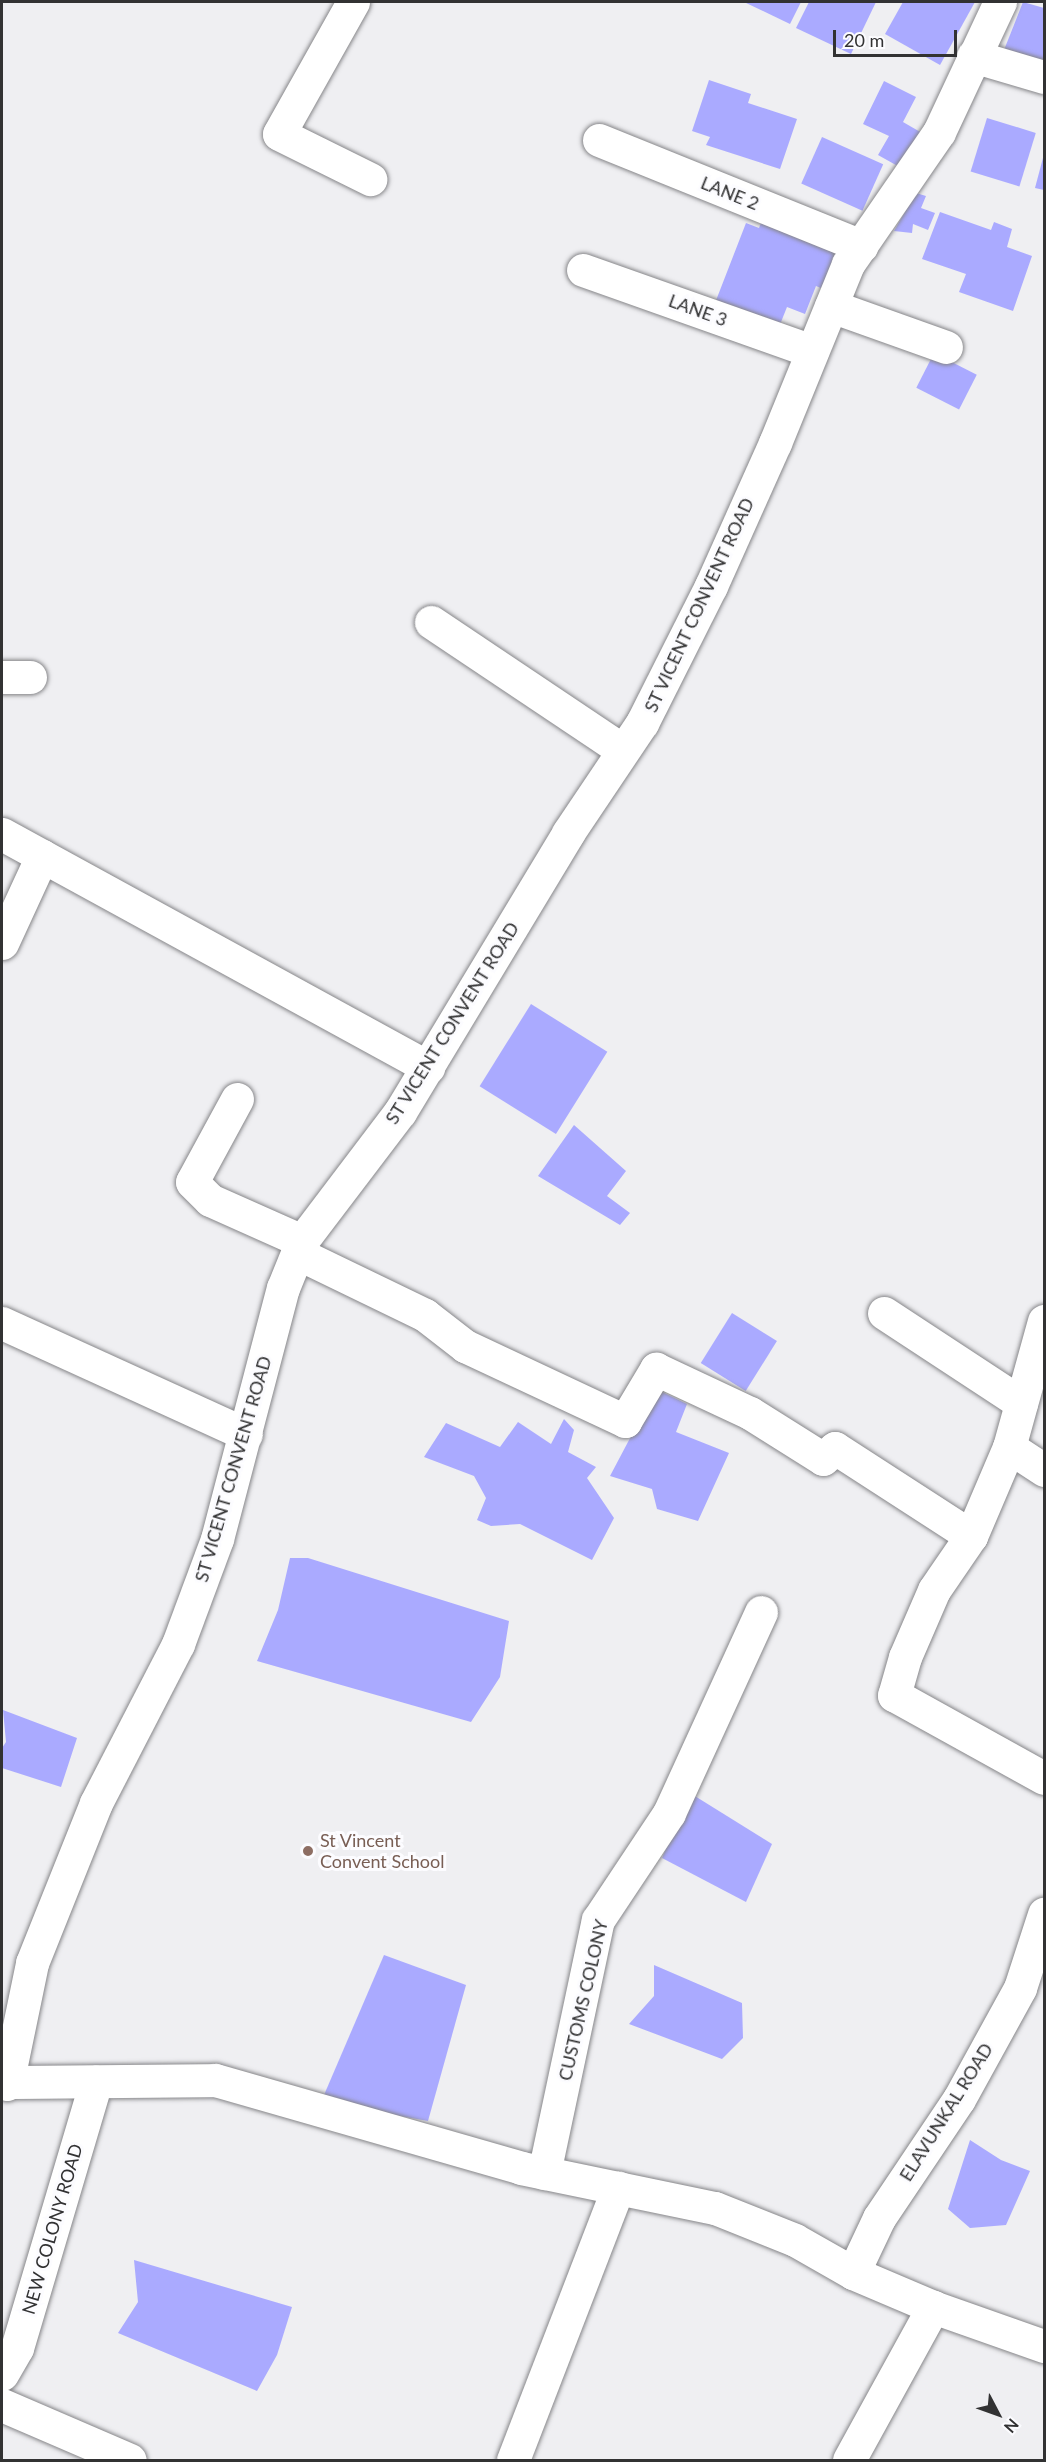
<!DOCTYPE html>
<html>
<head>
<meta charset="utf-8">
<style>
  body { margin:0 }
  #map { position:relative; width:1046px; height:2462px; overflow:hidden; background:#efeff2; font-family:Lato,sans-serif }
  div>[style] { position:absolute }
  .building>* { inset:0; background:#aaf; transform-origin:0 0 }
  .roads { filter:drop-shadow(0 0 2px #868689) drop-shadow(0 0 2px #868689) }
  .minor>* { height:33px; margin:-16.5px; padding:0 16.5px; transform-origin:16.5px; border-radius:16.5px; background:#fff }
  .dots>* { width:16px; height:16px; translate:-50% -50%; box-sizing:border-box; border:3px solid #fcfcff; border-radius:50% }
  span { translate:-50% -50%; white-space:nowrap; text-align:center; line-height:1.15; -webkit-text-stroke:6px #fcfcff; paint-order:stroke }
  .street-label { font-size:18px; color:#323233 }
  .education-label { font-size:18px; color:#785e54 }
  .left { translate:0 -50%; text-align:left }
  .frame { position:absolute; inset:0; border:3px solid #323233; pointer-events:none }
  .north { position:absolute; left:968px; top:2384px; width:60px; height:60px; -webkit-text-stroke:4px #fcfcff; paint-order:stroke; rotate:131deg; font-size:16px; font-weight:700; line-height:24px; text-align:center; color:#323233 }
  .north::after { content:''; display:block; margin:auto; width:21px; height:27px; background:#323233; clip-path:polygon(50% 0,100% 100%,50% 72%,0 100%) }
  .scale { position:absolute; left:833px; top:30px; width:124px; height:27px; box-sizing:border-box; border:3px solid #323233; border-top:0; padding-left:8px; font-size:18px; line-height:21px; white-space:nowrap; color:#323233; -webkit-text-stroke:4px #fcfcff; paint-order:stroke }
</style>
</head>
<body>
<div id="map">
  <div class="building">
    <i style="clip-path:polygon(744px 2px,801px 2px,790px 24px)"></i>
    <i style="clip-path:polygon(809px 2px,876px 2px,851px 54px,796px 28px)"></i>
    <i style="clip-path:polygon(903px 2px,975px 2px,940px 65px,885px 34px)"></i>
    <i style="clip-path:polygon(1023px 2px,1044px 8px,1044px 67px,1004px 50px)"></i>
    <i style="clip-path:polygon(709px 80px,751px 94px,748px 103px,797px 119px,780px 169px,706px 145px,710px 137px,692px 131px)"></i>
    <i style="clip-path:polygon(884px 81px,916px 97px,903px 122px,922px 133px,903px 169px,878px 155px,889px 136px,863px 124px)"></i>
    <i style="left:987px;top:118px;width:51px;height:56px;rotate:17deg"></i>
    <i style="left:822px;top:137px;width:67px;height:51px;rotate:24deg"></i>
    <i style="clip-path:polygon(1044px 154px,1044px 190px,1035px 188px)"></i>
    <i style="clip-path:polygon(916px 193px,926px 196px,921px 208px,935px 213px,928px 230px,913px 224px,912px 233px,894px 231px)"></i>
    <i style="clip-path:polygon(940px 212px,991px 230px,994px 222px,1012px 229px,1007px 247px,1032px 256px,1013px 311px,959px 292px,966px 274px,922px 259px)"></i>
    <i style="clip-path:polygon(763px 218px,843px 249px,828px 291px,816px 286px,805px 314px,787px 307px,779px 327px,715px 303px,746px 223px,759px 228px)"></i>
    <i style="left:934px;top:353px;width:48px;height:39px;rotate:27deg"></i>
    <i style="left:531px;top:1004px;width:90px;height:97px;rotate:32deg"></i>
    <i style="clip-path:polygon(574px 1125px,626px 1171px,607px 1196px,630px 1213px,620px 1225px,538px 1176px)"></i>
    <i style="left:732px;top:1313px;width:53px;height:59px;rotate:32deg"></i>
    <i style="clip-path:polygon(656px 1389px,687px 1404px,676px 1432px,729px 1453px,698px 1521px,657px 1509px,652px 1489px,610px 1476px)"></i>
    <i style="clip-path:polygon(564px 1419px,574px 1430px,568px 1452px,596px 1467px,587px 1478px,614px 1518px,592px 1560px,520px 1524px,491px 1526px,477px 1520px,486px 1498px,474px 1476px,424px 1457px,446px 1423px,500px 1447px,518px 1422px,551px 1444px)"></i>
    <i style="clip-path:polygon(290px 1558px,308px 1558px,509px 1621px,500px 1677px,471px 1722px,257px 1661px,278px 1610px)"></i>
    <i style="clip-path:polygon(3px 1710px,77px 1738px,61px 1787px,2px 1768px,2px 1748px,6px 1742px)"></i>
    <i style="clip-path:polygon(690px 1793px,772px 1844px,746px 1902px,662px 1858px)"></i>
    <i style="clip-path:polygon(384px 1955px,466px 1985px,428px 2121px,321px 2102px)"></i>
    <i style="clip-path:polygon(654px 1965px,742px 2003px,743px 2038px,722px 2059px,629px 2024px,654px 1996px)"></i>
    <i style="clip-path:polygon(970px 2140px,1001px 2160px,1030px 2171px,1006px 2225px,970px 2228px,948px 2209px)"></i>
    <i style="clip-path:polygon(134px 2260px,292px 2307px,277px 2355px,257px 2391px,118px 2333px,138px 2302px)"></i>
  </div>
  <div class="roads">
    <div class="minor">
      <i style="left:353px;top:2px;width:151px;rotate:119.3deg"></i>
      <i style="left:279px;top:134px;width:102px;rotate:26.3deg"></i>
      <i style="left:973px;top:56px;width:74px;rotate:16.5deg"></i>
      <i style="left:599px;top:140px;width:283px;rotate:22deg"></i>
      <i style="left:583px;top:270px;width:243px;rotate:19.5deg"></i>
      <i style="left:831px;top:306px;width:122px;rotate:19.6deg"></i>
      <i style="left:431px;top:622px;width:230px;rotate:33.8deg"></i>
      <i style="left:2px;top:677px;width:28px"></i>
      <i style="left:2px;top:834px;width:486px;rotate:28.7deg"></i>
      <i style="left:2px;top:943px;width:96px;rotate:-65.3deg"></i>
      <i style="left:237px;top:1099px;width:94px;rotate:118.5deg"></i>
      <i style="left:192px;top:1182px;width:25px;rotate:45deg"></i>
      <i style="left:210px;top:1200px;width:101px;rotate:24deg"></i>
      <i style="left:297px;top:1253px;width:142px;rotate:25.8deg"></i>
      <i style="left:425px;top:1315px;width:51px;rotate:37.8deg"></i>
      <i style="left:465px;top:1346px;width:177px;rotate:25.1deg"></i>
      <i style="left:625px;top:1421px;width:61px;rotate:-59.2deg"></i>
      <i style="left:656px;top:1369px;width:104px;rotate:25.1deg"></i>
      <i style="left:750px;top:1413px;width:86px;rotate:32.2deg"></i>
      <i style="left:823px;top:1459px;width:16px;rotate:-43deg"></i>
      <i style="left:835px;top:1448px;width:162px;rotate:32.9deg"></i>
      <i style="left:884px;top:1313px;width:164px;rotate:33.3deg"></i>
      <i style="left:1044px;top:1321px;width:131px;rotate:105.5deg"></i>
      <i style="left:1009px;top:1447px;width:97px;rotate:113.1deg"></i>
      <i style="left:971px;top:1536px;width:65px;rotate:124.4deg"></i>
      <i style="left:934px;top:1590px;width:73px;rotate:113.4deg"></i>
      <i style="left:905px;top:1657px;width:40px;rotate:106deg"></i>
      <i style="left:894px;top:1695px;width:171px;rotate:29deg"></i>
      <i style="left:2px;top:1323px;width:268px;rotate:24.5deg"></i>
      <i style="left:1009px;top:1447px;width:42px;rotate:33.3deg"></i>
      <i style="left:2px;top:2082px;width:213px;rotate:-0.5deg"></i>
      <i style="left:215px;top:2080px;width:318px;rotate:16deg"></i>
      <i style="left:521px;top:2168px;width:198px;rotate:11.7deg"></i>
      <i style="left:715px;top:2208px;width:86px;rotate:21.8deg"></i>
      <i style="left:795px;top:2240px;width:67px;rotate:29.6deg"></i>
      <i style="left:853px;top:2273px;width:87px;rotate:23deg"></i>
      <i style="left:933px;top:2307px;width:118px;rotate:19.4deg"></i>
      <i style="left:7px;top:2084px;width:124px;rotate:-78.3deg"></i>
      <i style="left:32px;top:1963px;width:172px;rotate:-68.2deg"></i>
      <i style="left:96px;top:1803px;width:179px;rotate:-62.7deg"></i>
      <i style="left:178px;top:1644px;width:112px;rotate:-69.6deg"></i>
      <i style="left:217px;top:1539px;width:260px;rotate:-75.3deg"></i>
      <i style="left:283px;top:1288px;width:51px;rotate:-68deg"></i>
      <i style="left:302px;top:1241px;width:162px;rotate:-52.8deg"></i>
      <i style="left:400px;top:1112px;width:326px;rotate:-58.9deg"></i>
      <i style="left:568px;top:833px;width:133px;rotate:-56.1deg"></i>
      <i style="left:642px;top:723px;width:153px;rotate:-63.3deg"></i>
      <i style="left:711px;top:586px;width:157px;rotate:-65.9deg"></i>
      <i style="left:775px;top:443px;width:193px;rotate:-67.8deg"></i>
      <i style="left:848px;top:264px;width:160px;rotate:-55.4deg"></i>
      <i style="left:939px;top:132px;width:144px;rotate:-64.9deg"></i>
      <i style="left:544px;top:2173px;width:259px;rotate:-78deg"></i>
      <i style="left:598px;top:1920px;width:128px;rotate:-56.4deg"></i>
      <i style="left:669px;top:1813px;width:221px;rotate:-65.4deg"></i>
      <i style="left:853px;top:2273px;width:61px;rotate:-64.7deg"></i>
      <i style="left:879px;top:2218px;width:143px;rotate:-56.1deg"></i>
      <i style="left:959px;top:2099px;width:127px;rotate:-61.2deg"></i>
      <i style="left:1020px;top:1988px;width:78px;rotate:-72deg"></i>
      <i style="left:2px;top:2374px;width:30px;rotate:-60deg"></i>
      <i style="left:17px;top:2348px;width:278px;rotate:-73.5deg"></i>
      <i style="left:2px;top:2405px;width:139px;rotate:23.3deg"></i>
      <i style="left:513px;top:2460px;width:292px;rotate:-68.9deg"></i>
      <i style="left:849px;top:2460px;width:175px;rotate:-61.2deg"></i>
    </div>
  </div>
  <div class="dots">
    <i style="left:308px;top:1851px;background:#8d6e63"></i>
  </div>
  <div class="street-label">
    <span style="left:730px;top:193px;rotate:22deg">LANE 2</span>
    <span style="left:698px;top:310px;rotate:20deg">LANE 3</span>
    <span style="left:699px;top:605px;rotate:-65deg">ST VICENT CONVENT ROAD</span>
    <span style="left:452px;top:1023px;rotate:-58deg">ST VICENT CONVENT ROAD</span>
    <span style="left:233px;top:1469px;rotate:-74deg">ST VICENT CONVENT ROAD</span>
    <span style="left:583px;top:2000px;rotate:-77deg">CUSTOMS COLONY</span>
    <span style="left:946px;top:2112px;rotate:-58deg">ELAVUNKAL ROAD</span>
    <span style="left:52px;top:2229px;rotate:-74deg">NEW COLONY ROAD</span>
  </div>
  <div class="education-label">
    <span class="left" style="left:320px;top:1851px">St Vincent<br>Convent School</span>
  </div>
  <div class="frame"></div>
  <div class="north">N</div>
  <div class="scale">20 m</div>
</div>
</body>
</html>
